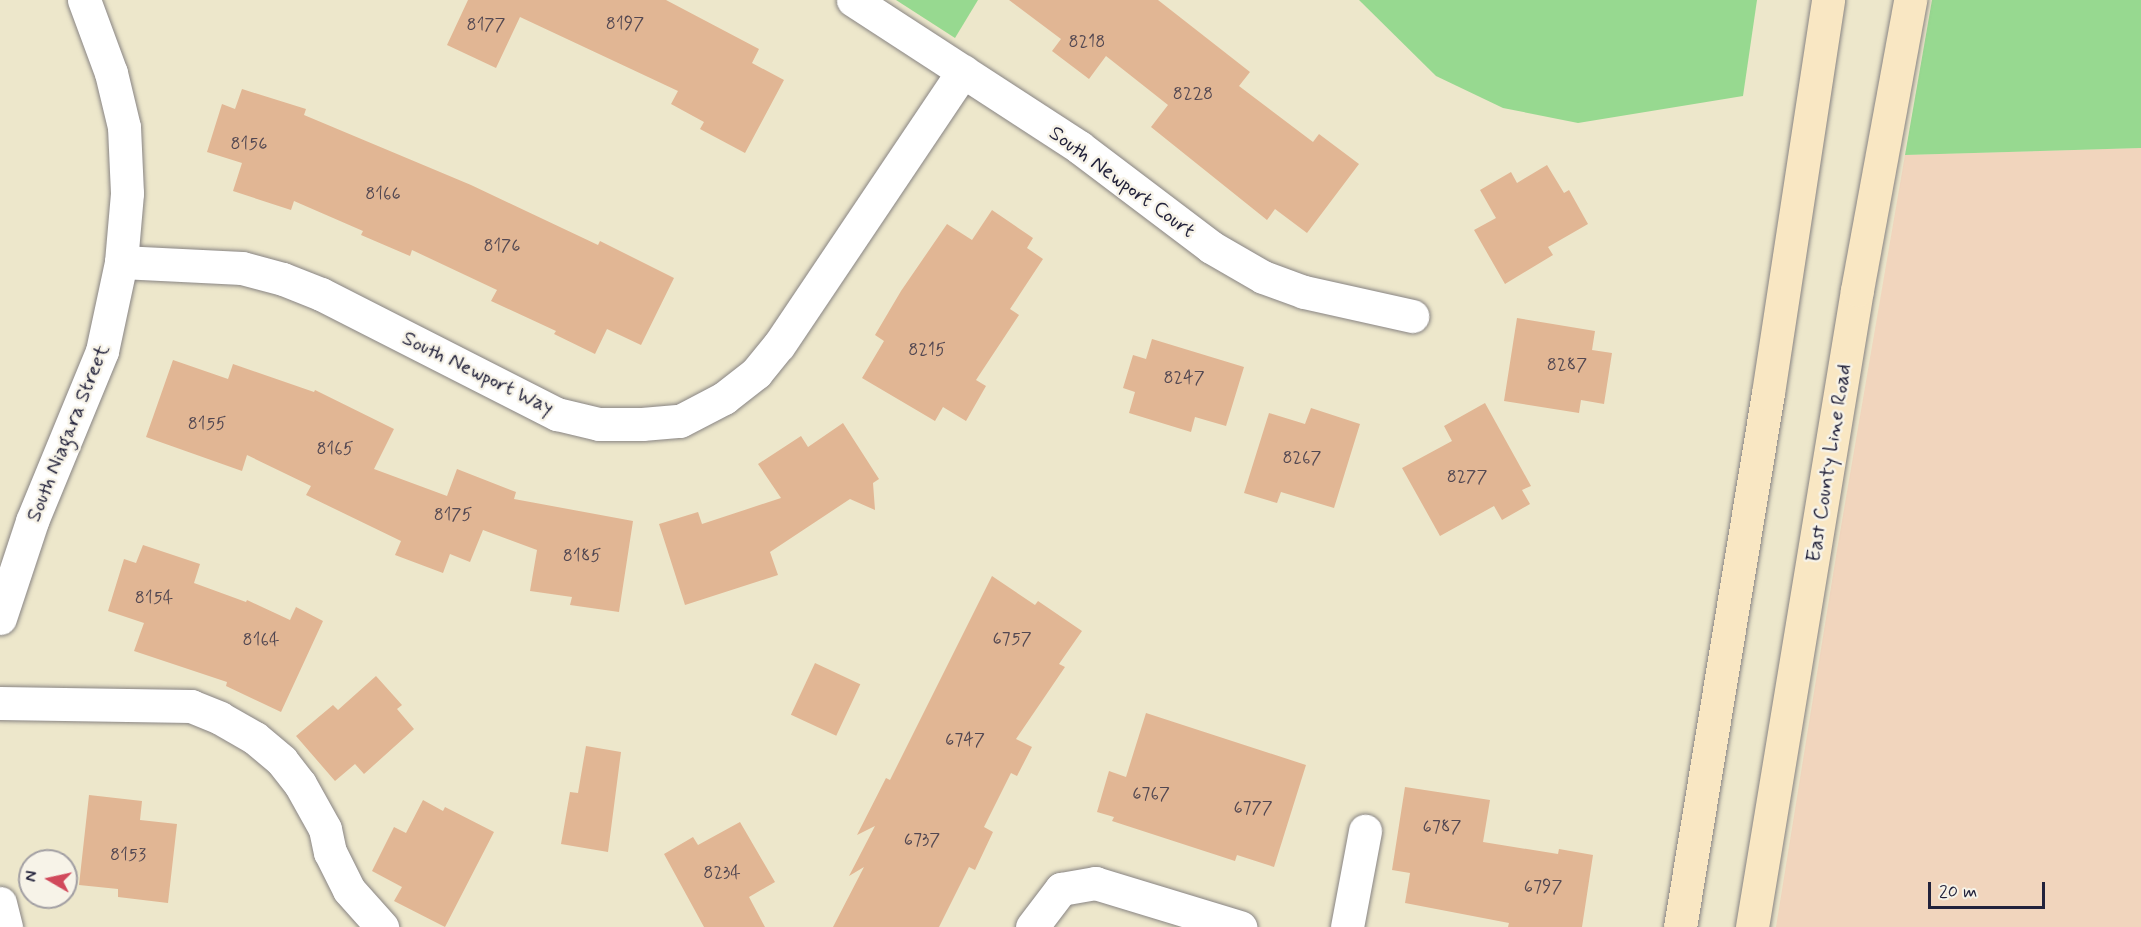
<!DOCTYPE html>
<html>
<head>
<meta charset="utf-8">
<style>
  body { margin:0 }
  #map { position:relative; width:2141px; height:927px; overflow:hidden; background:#ede7cb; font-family:Mynerve,sans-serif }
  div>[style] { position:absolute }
  .built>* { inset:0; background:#f1d5bd }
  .green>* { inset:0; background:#97d990 }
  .building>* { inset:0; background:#e1b694; transform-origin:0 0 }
  .roads { filter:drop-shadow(0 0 2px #888483) drop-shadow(0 0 2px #888483) }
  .minor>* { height:33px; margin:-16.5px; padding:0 16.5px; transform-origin:16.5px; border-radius:16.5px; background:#fff }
  .secondary>* { height:33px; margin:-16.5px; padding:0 16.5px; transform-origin:16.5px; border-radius:16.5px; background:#f9e7c3 }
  span { translate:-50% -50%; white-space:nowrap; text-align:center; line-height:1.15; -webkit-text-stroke:5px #f7f3e8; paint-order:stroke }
  .number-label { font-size:18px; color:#524751 }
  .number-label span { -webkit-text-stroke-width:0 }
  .street-label { font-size:21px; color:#22223b }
  .north { position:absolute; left:18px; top:849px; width:60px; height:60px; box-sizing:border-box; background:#f7f3e8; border:2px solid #a29fa3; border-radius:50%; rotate:279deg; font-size:16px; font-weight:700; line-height:24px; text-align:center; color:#22223b }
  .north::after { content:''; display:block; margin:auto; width:21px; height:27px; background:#d1495b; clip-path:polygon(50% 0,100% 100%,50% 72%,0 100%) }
  .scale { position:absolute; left:1928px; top:882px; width:117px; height:27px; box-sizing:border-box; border:3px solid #22223b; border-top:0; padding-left:8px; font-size:18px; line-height:21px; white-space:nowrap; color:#22223b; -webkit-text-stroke:4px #f7f3e8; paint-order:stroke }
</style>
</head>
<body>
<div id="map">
  <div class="built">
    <i style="clip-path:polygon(2141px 148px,2141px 927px,1776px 927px,1837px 550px,1905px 155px)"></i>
  </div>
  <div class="green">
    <i style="clip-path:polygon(896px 0,978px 0,955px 38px)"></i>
    <i style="clip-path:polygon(1359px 0,1757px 0,1743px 96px,1578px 123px,1503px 108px,1436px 76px)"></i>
    <i style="clip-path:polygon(1932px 0,2141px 0,2141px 148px,1905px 155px)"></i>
  </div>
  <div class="building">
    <i style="clip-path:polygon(468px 0,666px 0,759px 49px,752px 63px,784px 80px,745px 153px,700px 129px,704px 122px,671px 104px,678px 91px,520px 17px,496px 68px,447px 45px)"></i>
    <i style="clip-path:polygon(1009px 0,1158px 0,1250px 72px,1239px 86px,1313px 142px,1319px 134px,1359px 164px,1307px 233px,1275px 209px,1267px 220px,1151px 127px,1168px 105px,1106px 56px,1089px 79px,1052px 51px,1061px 39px)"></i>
    <i style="clip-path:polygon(242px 89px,306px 109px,304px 115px,471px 185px,598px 245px,600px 241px,674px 278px,641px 345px,607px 329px,595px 354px,554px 334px,556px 331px,491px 301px,497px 290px,412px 250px,410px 256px,361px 235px,363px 231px,294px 201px,291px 210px,233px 191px,242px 163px,207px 152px,222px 104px,235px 109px)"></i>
    <i style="clip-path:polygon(1547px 165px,1564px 193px,1569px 190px,1588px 224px,1548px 247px,1553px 255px,1505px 284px,1474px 230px,1496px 218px,1480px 190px,1511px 172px,1517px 183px)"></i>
    <i style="clip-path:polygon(992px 210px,1033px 238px,1027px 248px,1043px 259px,1010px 309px,1019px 315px,976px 380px,986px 386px,966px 421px,943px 407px,935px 421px,862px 378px,884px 341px,875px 335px,901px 291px,947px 224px,972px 240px)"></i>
    <i style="clip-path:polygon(1517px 318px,1595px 331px,1592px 350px,1612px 353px,1604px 404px,1581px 400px,1579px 413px,1504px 401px)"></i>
    <i style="clip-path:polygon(1152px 339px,1244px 367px,1226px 426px,1195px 417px,1191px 432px,1129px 413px,1135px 392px,1123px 388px,1133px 355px,1146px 359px)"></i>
    <i style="clip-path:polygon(173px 360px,228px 379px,233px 364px,314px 392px,315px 390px,394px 429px,374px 469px,447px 496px,457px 469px,516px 492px,514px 499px,633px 521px,619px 612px,570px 605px,572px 597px,530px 591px,537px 550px,483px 530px,470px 562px,450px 554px,443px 573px,395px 555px,401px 541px,306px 495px,311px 486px,247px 455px,242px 471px,146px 437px)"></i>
    <i style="clip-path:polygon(1485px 403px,1531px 486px,1522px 490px,1530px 504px,1502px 520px,1494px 506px,1440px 536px,1402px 468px,1452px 441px,1444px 426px)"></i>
    <i style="clip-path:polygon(1311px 408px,1360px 424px,1334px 508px,1281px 492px,1277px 503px,1244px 493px,1269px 413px,1305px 424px)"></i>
    <i style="clip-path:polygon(843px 423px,879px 479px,873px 483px,875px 510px,850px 499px,770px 552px,778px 575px,685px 605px,659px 524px,698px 512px,702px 524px,781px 498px,758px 464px,801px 436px,808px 447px)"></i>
    <i style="clip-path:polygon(143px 545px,200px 564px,194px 583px,246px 602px,247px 600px,290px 620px,296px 607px,323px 621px,281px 712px,226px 686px,227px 682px,134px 651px,144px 623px,108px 611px,124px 559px,136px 563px)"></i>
    <i style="clip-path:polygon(992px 576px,1035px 605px,1038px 601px,1082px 631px,1059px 664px,1065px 667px,1016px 739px,1032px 747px,1017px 776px,1011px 773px,984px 827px,993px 832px,975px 870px,969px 867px,939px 927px,833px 927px,864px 867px,849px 876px,875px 826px,857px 835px,886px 778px,890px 780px)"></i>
    <i style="left:815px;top:663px;width:50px;height:57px;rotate:25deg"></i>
    <i style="clip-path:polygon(376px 676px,402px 705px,397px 709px,414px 729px,364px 774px,355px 764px,335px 781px,296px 736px,333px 705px,338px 710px)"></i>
    <i style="clip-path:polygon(1146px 713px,1306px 765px,1274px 867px,1237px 855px,1235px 861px,1112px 821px,1114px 817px,1097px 812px,1109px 771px,1126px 777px)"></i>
    <i style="clip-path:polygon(586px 746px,621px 752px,608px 852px,561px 844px,570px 792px,578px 793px)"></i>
    <i style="clip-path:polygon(1405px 787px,1490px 800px,1483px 842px,1558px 854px,1559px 849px,1593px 855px,1582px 927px,1508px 927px,1509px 923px,1405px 903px,1410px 873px,1392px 870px)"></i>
    <i style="clip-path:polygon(89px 795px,142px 801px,140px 820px,177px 824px,168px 903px,118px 897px,118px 889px,79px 885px)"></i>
    <i style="clip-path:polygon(423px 800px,443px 811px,445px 807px,494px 832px,445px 927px,394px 901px,402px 887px,372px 871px,394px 827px,406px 833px)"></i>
    <i style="clip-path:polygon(740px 822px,775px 882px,749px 897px,765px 927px,704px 927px,664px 854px,693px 837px,698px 845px)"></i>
  </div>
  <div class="roads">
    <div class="minor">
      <i style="left:853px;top:0;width:270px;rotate:33deg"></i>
      <i style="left:1079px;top:147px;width:166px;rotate:37.1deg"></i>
      <i style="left:1211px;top:247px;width:60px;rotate:30deg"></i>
      <i style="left:1263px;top:277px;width:44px;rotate:20.1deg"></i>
      <i style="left:1304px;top:292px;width:111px;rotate:12.5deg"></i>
      <i style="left:121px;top:262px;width:121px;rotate:2.8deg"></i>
      <i style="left:242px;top:268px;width:42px;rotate:15deg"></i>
      <i style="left:283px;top:279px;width:41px;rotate:21.5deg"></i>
      <i style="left:321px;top:294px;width:265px;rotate:27deg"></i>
      <i style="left:557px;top:414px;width:43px;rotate:13.4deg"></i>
      <i style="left:599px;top:424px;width:43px"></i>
      <i style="left:642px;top:424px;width:38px;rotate:-5deg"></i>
      <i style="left:680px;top:421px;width:50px;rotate:-27.6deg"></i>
      <i style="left:724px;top:398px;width:41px;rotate:-38deg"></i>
      <i style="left:756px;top:373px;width:36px;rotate:-51deg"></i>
      <i style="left:779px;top:345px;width:330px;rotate:-56.1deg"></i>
      <i style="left:0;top:618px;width:102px;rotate:-71.7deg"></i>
      <i style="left:32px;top:521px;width:184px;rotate:-67.6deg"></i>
      <i style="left:102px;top:351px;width:91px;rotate:-77.9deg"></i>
      <i style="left:121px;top:262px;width:69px;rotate:-85deg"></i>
      <i style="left:127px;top:193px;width:66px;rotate:-92.6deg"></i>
      <i style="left:124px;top:127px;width:56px;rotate:-103.5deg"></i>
      <i style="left:111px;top:73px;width:78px;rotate:-110.3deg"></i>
      <i style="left:0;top:703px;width:191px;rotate:0.9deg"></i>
      <i style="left:191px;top:706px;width:31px;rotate:22deg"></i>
      <i style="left:220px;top:718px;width:40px;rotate:29.7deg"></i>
      <i style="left:255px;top:738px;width:35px;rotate:40deg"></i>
      <i style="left:282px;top:761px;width:29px;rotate:52deg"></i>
      <i style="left:300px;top:784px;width:51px;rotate:60.9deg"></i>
      <i style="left:325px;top:829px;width:24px;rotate:78deg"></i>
      <i style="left:330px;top:852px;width:42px;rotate:63.4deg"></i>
      <i style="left:349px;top:890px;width:50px;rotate:48.3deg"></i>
      <i style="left:0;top:903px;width:25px;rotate:76deg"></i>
      <i style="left:1032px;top:927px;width:48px;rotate:-52.7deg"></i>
      <i style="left:1061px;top:889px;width:35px;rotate:-10deg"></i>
      <i style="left:1095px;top:883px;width:152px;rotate:16.9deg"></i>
      <i style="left:1347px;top:927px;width:98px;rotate:-79.4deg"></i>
    </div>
    <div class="secondary">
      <i style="left:1680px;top:927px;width:541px;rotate:-80.64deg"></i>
      <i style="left:1768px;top:393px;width:398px;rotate:-81.3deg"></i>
      <i style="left:1752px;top:927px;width:646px;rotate:-80.64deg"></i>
      <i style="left:1857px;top:290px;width:295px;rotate:-79.6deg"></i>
    </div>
  </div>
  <div class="number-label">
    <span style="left:625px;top:24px">8197</span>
    <span style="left:486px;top:25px">8177</span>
    <span style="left:1087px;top:42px">8218</span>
    <span style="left:1193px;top:94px">8228</span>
    <span style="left:249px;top:144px">8156</span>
    <span style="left:383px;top:194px">8166</span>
    <span style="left:502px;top:246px">8176</span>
    <span style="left:927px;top:350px">8215</span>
    <span style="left:1567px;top:365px">8287</span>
    <span style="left:1184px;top:378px">8247</span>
    <span style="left:207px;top:424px">8155</span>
    <span style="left:335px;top:449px">8165</span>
    <span style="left:1302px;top:458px">8267</span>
    <span style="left:1467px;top:477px">8277</span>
    <span style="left:453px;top:515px">8175</span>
    <span style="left:582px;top:556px">8185</span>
    <span style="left:154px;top:598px">8154</span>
    <span style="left:1012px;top:639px">6757</span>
    <span style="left:261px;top:640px">8164</span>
    <span style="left:965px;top:740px">6747</span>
    <span style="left:1151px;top:794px">6767</span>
    <span style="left:1253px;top:808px">6777</span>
    <span style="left:1442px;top:827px">6787</span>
    <span style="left:922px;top:840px">6737</span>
    <span style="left:128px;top:855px">8153</span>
    <span style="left:722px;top:873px">8234</span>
    <span style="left:1543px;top:887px">6797</span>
  </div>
  <div class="street-label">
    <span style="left:1122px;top:182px;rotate:36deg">South Newport Court</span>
    <span style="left:478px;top:373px;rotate:26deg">South Newport Way</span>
    <span style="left:68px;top:433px;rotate:-68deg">South Niagara Street</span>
    <span style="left:1829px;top:463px;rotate:-81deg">East County Line Road</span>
  </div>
  <div class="north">N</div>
  <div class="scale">20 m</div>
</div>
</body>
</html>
